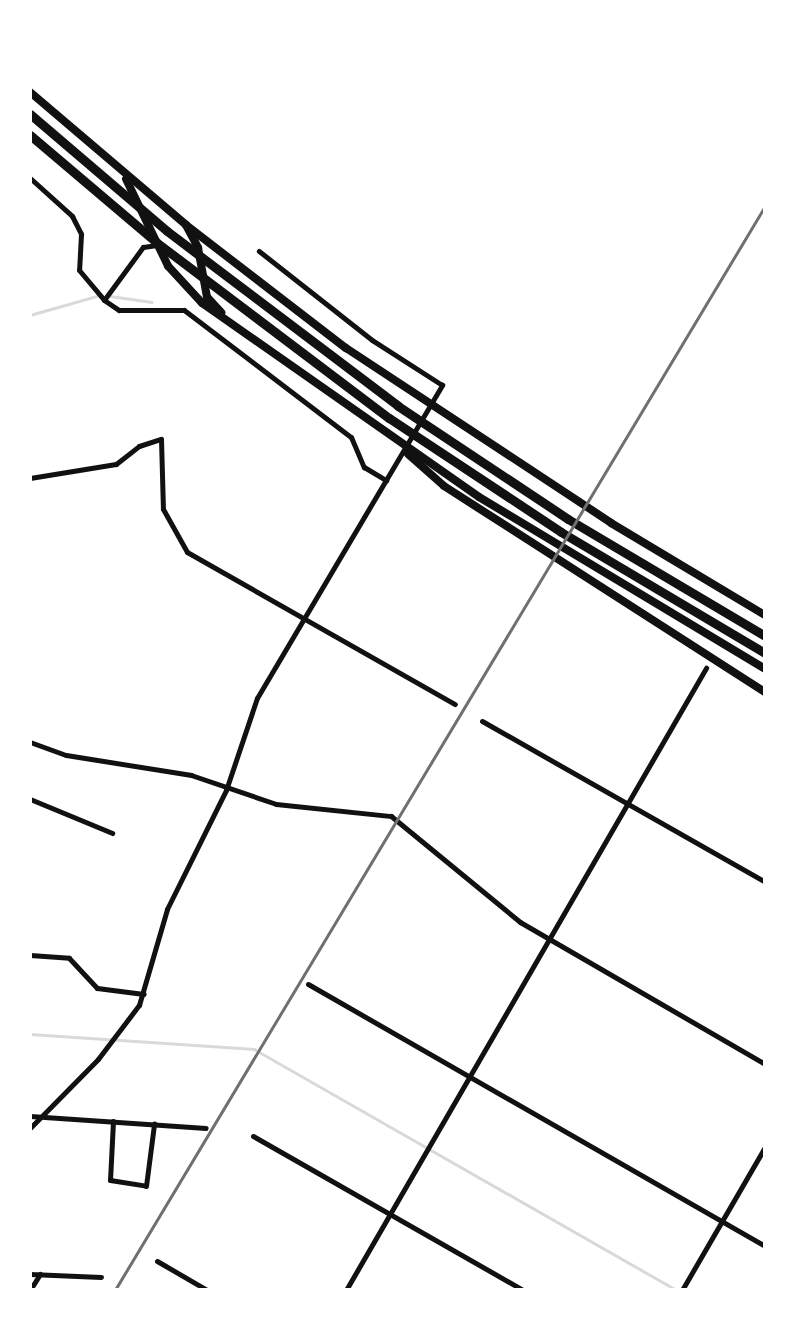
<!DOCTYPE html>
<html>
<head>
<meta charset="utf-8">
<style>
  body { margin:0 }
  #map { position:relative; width:795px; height:1320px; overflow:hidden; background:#fff; font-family:"Golos Text",sans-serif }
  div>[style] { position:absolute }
  .stream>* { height:2.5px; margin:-1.25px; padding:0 1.25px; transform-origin:1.25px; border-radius:1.25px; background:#d9d9d9 }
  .minor>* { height:5px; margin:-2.5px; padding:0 2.5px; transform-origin:2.5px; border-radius:2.5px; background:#111 }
  .trunk>* { height:8px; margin:-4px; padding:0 4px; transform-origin:4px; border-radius:4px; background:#111 }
  .motorway>* { height:9px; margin:-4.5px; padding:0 4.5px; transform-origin:4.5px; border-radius:4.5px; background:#111 }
  .rail>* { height:2.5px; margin:-1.25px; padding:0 1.25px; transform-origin:1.25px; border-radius:1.25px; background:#707070 }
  span { translate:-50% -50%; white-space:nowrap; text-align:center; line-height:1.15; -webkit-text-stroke:5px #fff; paint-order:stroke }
  .frame { position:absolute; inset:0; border:32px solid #fff; pointer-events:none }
</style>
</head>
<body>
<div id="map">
  <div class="stream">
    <i style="left:110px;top:296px;width:42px;rotate:8.1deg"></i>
    <i style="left:30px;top:315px;width:73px;rotate:-15.9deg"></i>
    <i style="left:30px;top:1034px;width:225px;rotate:3.8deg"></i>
    <i style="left:254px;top:1049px;width:486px;rotate:29.7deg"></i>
  </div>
  <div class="minor">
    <i style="left:30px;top:178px;width:57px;rotate:42.1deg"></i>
    <i style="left:72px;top:216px;width:20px;rotate:63deg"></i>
    <i style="left:81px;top:234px;width:36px;rotate:93deg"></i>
    <i style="left:79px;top:270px;width:39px;rotate:50deg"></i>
    <i style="left:104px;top:300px;width:18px;rotate:34deg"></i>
    <i style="left:119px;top:310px;width:65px"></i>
    <i style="left:184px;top:310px;width:210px;rotate:37.3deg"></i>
    <i style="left:351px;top:437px;width:33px;rotate:67deg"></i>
    <i style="left:364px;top:467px;width:26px;rotate:31deg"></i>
    <i style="left:104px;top:300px;width:66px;rotate:-53.7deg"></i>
    <i style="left:143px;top:247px;width:14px;rotate:-8deg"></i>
    <i style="left:30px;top:478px;width:87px;rotate:-9.2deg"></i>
    <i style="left:116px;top:464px;width:29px;rotate:-38deg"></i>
    <i style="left:139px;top:446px;width:23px;rotate:-18deg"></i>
    <i style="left:161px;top:439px;width:70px;rotate:88.4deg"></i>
    <i style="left:163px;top:509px;width:49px;rotate:60.8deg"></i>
    <i style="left:187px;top:552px;width:308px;rotate:29.6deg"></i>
    <i style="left:482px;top:721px;width:326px;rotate:29.6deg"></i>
    <i style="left:30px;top:742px;width:38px;rotate:20deg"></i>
    <i style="left:66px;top:755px;width:127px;rotate:9.1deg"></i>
    <i style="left:191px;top:775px;width:90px;rotate:18.8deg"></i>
    <i style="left:276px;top:804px;width:116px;rotate:6deg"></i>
    <i style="left:391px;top:816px;width:167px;rotate:39.4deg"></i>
    <i style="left:520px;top:922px;width:283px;rotate:30.1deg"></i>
    <i style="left:30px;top:799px;width:89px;rotate:22.5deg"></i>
    <i style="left:30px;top:955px;width:39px;rotate:4deg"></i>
    <i style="left:69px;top:958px;width:41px;rotate:47deg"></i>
    <i style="left:97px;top:988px;width:47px;rotate:7.3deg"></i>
    <i style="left:308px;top:984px;width:527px;rotate:29.83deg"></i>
    <i style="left:30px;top:1116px;width:176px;rotate:3.9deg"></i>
    <i style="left:113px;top:1121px;width:59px;rotate:92.9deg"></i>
    <i style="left:110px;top:1180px;width:36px;rotate:9deg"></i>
    <i style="left:146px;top:1186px;width:63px;rotate:-82.6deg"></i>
    <i style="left:30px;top:1128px;width:97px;rotate:-45.4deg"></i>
    <i style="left:98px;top:1059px;width:68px;rotate:-52.8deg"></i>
    <i style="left:139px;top:1005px;width:100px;rotate:-73.7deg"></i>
    <i style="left:167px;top:909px;width:133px;rotate:-63.6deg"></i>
    <i style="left:226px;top:790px;width:97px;rotate:-71.4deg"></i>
    <i style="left:257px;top:698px;width:364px;rotate:-59.4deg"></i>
    <i style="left:442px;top:385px;width:83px;rotate:-147.3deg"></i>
    <i style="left:372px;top:340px;width:144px;rotate:-141.8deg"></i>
    <i style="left:253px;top:1136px;width:311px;rotate:29.7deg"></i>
    <i style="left:157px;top:1261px;width:58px;rotate:30.1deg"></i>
    <i style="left:30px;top:1274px;width:71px;rotate:2.4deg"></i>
    <i style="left:30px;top:1290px;width:19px;rotate:-58deg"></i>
    <i style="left:346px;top:1290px;width:719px;rotate:-59.94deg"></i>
    <i style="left:682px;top:1290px;width:165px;rotate:-59.9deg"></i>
  </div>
  <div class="trunk">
    <i style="left:30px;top:92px;width:205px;rotate:40.4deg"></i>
    <i style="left:186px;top:225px;width:26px;rotate:62deg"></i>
    <i style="left:198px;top:248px;width:50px;rotate:79.6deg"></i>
    <i style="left:207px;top:297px;width:21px;rotate:47deg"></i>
    <i style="left:126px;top:179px;width:97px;rotate:64.2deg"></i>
    <i style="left:168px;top:266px;width:50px;rotate:47.4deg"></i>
    <i style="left:202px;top:303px;width:338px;rotate:35deg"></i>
    <i style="left:479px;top:497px;width:334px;rotate:31deg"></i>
    <i style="left:186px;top:225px;width:202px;rotate:37.6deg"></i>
    <i style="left:346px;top:348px;width:318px;rotate:33.4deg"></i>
    <i style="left:611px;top:523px;width:179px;rotate:30.9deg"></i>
    <i style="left:408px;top:454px;width:48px;rotate:41.6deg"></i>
    <i style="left:444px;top:486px;width:381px;rotate:32.7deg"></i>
  </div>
  <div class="motorway">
    <i style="left:30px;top:114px;width:180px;rotate:40.5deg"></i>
    <i style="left:167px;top:231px;width:290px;rotate:37.1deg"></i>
    <i style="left:398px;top:406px;width:204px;rotate:33.6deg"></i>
    <i style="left:568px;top:519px;width:229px;rotate:30.7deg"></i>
    <i style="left:30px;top:135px;width:165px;rotate:40.3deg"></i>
    <i style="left:156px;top:242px;width:292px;rotate:37.1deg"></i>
    <i style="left:389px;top:418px;width:206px;rotate:33.5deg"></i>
    <i style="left:561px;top:532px;width:237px;rotate:30.7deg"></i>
  </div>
  <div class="rail">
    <i style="left:115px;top:1290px;width:1264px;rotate:-59.05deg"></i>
  </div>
  <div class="frame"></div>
</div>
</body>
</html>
